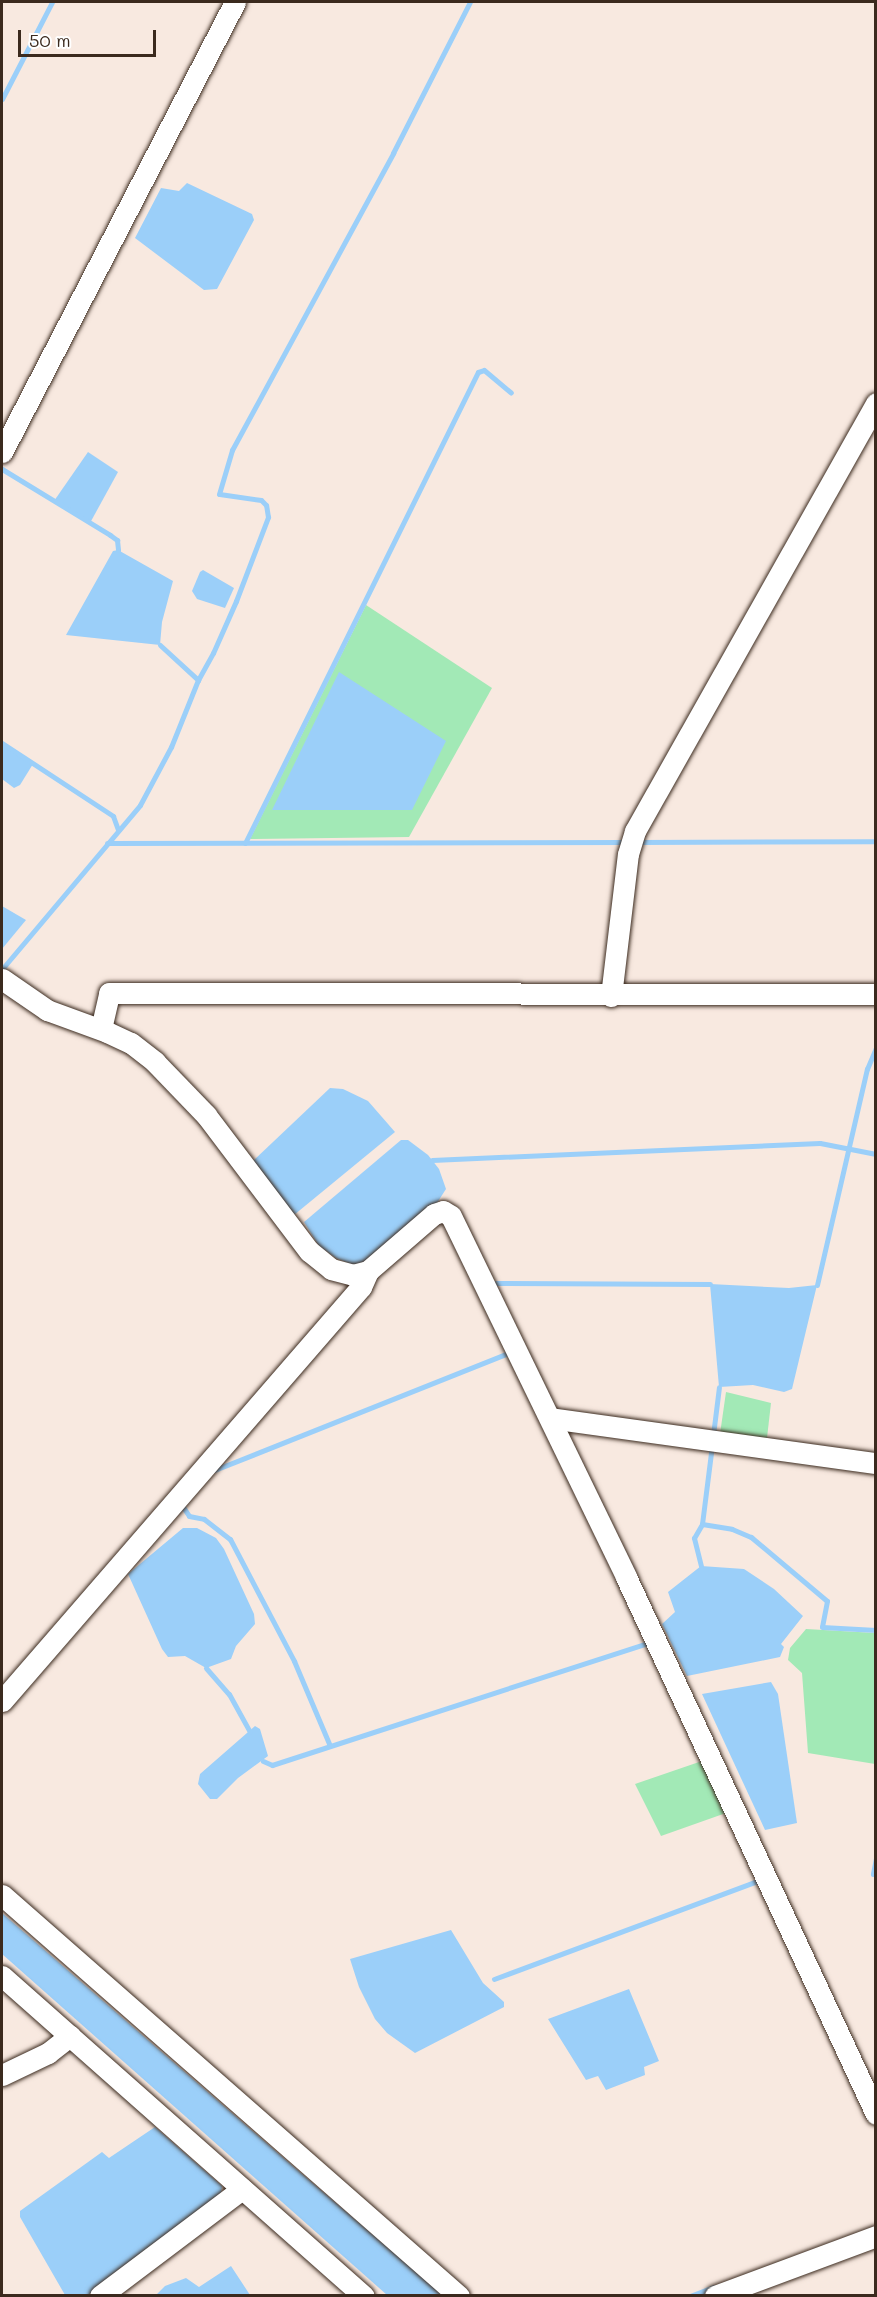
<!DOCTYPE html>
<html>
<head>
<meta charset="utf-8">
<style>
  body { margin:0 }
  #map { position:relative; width:877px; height:2297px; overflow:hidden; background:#f8e9e0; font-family:Mali,sans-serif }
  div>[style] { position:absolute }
  .green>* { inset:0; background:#a2e9b6 }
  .water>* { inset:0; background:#9bcff9 }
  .stream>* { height:5px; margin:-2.5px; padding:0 2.5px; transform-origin:2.5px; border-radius:2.5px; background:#9bcff9 }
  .roads { filter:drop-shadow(0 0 2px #3b2a1e) drop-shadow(0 0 2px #3b2a1e) }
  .street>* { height:21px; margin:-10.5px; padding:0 10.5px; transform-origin:10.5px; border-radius:10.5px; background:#fff }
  span { translate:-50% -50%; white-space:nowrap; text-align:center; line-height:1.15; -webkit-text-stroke:4.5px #fff; paint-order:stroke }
  .frame { position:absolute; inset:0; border:3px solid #3b2a1e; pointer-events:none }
  .scale { position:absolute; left:18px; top:30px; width:138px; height:27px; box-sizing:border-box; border:3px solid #3b2a1e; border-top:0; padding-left:8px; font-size:18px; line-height:21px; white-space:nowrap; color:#3b2a1e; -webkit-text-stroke:4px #fff; paint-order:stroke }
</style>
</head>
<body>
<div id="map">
  <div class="green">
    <i style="clip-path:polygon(366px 605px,492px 688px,409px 837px,250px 839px)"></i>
    <i style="clip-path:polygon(726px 1392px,771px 1403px,767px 1438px,720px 1434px)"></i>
    <i style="clip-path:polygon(806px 1629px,875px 1633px,875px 1764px,808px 1753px,802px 1673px,788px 1660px,790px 1648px)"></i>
    <i style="clip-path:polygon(702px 1761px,726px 1813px,661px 1836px,635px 1784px)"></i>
  </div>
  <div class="water">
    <i style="clip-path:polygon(187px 183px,252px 214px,254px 220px,217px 289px,204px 290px,135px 238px,161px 188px,179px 191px)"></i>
    <i style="clip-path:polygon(88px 452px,118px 472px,90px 523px,54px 501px)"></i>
    <i style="clip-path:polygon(118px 550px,173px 581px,162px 622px,160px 645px,66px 635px,113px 551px)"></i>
    <i style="clip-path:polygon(203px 570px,234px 588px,225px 608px,197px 599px,192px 591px,200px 572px)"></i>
    <i style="clip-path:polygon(339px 672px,446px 741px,412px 810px,272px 810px)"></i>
    <i style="clip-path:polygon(2px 743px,33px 764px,20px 785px,14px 788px,2px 779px)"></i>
    <i style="clip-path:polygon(2px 906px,26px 920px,2px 949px)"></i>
    <i style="clip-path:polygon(330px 1088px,343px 1089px,368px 1101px,395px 1132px,294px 1215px,252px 1162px)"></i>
    <i style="clip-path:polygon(401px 1140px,408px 1140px,428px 1155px,439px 1169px,446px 1189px,437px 1203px,363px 1263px,353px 1265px,336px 1258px,319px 1246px,304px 1222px)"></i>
    <i style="clip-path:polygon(710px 1284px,789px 1288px,817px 1285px,792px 1389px,784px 1392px,753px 1385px,719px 1387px)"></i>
    <i style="clip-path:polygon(183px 1528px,197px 1528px,216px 1538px,224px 1549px,254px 1614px,255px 1624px,236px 1646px,231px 1659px,206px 1668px,185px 1656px,168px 1657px,162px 1649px,128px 1574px)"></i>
    <i style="clip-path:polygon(701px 1566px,744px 1569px,774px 1589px,803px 1616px,781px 1644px,784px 1647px,780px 1657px,687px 1676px,662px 1624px,675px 1612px,668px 1592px)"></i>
    <i style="clip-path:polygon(771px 1682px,778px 1694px,797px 1823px,765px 1830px,702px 1694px)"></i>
    <i style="clip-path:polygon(255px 1726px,260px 1729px,268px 1756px,238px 1778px,217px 1799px,210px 1799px,198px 1784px,200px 1774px)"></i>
    <i style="clip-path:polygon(2px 1913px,295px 2168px,443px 2295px,387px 2295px,2px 1954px)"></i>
    <i style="clip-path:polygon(451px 1930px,483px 1983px,504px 2002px,504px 2007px,415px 2053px,387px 2033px,375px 2019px,359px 1987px,350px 1959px)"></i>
    <i style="clip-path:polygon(629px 1989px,659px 2061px,644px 2067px,645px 2075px,606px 2090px,598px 2076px,586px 2080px,548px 2019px)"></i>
    <i style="clip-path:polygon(155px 2127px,222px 2186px,221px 2195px,88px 2295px,65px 2295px,20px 2217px,20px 2211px,102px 2152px,109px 2158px)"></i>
    <i style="clip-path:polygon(231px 2266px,250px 2295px,156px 2295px,165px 2286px,186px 2278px,199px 2287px)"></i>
  </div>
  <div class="stream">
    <i style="left:2px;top:99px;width:109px;rotate:-62.7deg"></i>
    <i style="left:2px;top:469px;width:127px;rotate:31.4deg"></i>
    <i style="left:110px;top:535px;width:9px;rotate:36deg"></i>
    <i style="left:117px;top:540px;width:10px;rotate:84deg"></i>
    <i style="left:160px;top:645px;width:52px;rotate:42.6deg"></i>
    <i style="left:2px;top:743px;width:133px;rotate:33.3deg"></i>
    <i style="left:113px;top:816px;width:15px;rotate:70deg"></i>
    <i style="left:637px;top:842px;width:239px;rotate:-0.2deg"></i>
    <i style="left:107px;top:843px;width:521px;rotate:-0.11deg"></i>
    <i style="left:245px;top:843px;width:525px;rotate:-63.68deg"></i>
    <i style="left:478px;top:372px;width:6px;rotate:-18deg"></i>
    <i style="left:484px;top:370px;width:35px;rotate:40deg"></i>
    <i style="left:2px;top:969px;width:214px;rotate:-49.9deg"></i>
    <i style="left:140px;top:805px;width:66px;rotate:-61.9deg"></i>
    <i style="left:171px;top:747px;width:72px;rotate:-68.1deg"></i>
    <i style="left:198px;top:680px;width:31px;rotate:-61deg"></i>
    <i style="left:213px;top:653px;width:57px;rotate:-66.1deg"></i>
    <i style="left:236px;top:601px;width:90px;rotate:-69.1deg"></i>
    <i style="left:268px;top:517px;width:12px;rotate:-99deg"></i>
    <i style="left:266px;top:505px;width:7px;rotate:-135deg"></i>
    <i style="left:261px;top:500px;width:42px;rotate:-171.9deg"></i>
    <i style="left:219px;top:494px;width:46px;rotate:-73.5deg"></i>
    <i style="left:232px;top:450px;width:338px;rotate:-61.5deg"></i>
    <i style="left:393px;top:153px;width:169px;rotate:-63deg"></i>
    <i style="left:432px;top:1160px;width:388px;rotate:-2.5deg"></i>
    <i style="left:820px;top:1143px;width:57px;rotate:11.1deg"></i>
    <i style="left:496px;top:1283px;width:214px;rotate:0.3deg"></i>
    <i style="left:817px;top:1285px;width:222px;rotate:-77deg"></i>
    <i style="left:867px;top:1069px;width:23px;rotate:-67deg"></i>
    <i style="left:713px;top:1435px;width:48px;rotate:-82.9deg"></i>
    <i style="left:212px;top:1471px;width:320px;rotate:-21.7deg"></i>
    <i style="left:181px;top:1504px;width:14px;rotate:56deg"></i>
    <i style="left:189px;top:1516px;width:15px;rotate:11deg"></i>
    <i style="left:204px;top:1519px;width:33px;rotate:38deg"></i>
    <i style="left:230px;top:1539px;width:138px;rotate:62.3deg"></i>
    <i style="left:294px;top:1661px;width:92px;rotate:67deg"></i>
    <i style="left:702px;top:1524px;width:30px;rotate:9deg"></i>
    <i style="left:732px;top:1529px;width:21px;rotate:23deg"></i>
    <i style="left:751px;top:1537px;width:99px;rotate:40.1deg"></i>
    <i style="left:827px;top:1601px;width:26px;rotate:101deg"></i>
    <i style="left:822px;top:1627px;width:54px;rotate:3.2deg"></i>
    <i style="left:701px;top:1566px;width:29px;rotate:-104deg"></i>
    <i style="left:694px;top:1538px;width:16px;rotate:-60deg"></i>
    <i style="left:702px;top:1524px;width:80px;rotate:-82.8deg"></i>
    <i style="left:206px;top:1668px;width:35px;rotate:49deg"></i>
    <i style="left:229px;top:1694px;width:43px;rotate:61.1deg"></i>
    <i style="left:263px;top:1761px;width:10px;rotate:24deg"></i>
    <i style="left:272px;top:1765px;width:398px;rotate:-18deg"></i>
    <i style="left:876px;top:1858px;width:16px;rotate:101deg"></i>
    <i style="left:873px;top:1874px;width:3px"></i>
    <i style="left:494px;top:1979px;width:282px;rotate:-20.4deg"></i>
    <i style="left:690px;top:2296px;width:25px;rotate:-21deg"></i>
  </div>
  <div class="roads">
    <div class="street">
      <i style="left:2px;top:452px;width:507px;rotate:-62.63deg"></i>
      <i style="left:2px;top:979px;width:55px;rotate:34.6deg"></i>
      <i style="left:47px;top:1010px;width:64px;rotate:20.1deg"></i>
      <i style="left:107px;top:1032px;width:26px;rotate:25deg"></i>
      <i style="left:131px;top:1043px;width:31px;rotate:38deg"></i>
      <i style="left:155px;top:1062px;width:74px;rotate:46.1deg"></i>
      <i style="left:206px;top:1115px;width:171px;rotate:52.9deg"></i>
      <i style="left:309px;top:1251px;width:28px;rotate:39deg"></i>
      <i style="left:331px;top:1269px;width:23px;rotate:15deg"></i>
      <i style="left:353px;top:1275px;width:16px;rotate:-15deg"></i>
      <i style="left:368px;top:1271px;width:87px;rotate:-40.8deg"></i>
      <i style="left:434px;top:1214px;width:9px;rotate:-18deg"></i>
      <i style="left:443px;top:1211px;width:9px;rotate:32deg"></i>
      <i style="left:451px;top:1216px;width:401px;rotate:64.1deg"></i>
      <i style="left:626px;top:1577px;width:592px;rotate:65.04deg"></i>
      <i style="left:611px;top:996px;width:143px;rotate:-83.2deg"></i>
      <i style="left:628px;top:854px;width:24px;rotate:-73deg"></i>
      <i style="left:635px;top:831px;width:491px;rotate:-60.6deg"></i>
      <i style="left:101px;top:1029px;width:37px;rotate:-77deg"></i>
      <i style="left:109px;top:993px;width:767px;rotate:0.07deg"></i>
      <i style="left:550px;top:1418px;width:329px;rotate:7.9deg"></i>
      <i style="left:2px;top:1701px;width:548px;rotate:-49.07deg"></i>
      <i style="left:361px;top:1287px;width:17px;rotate:-66deg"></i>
      <i style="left:2px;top:1895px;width:608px;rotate:41.27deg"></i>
      <i style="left:2px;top:1976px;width:483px;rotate:41.5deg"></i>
      <i style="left:2px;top:2075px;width:51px;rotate:-25.6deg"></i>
      <i style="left:48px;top:2053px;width:28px;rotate:-38deg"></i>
      <i style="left:100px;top:2296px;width:178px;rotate:-37deg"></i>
      <i style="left:715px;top:2296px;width:172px;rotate:-20.4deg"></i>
    </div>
  </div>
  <div class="frame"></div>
  <div class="scale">50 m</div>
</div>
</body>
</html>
